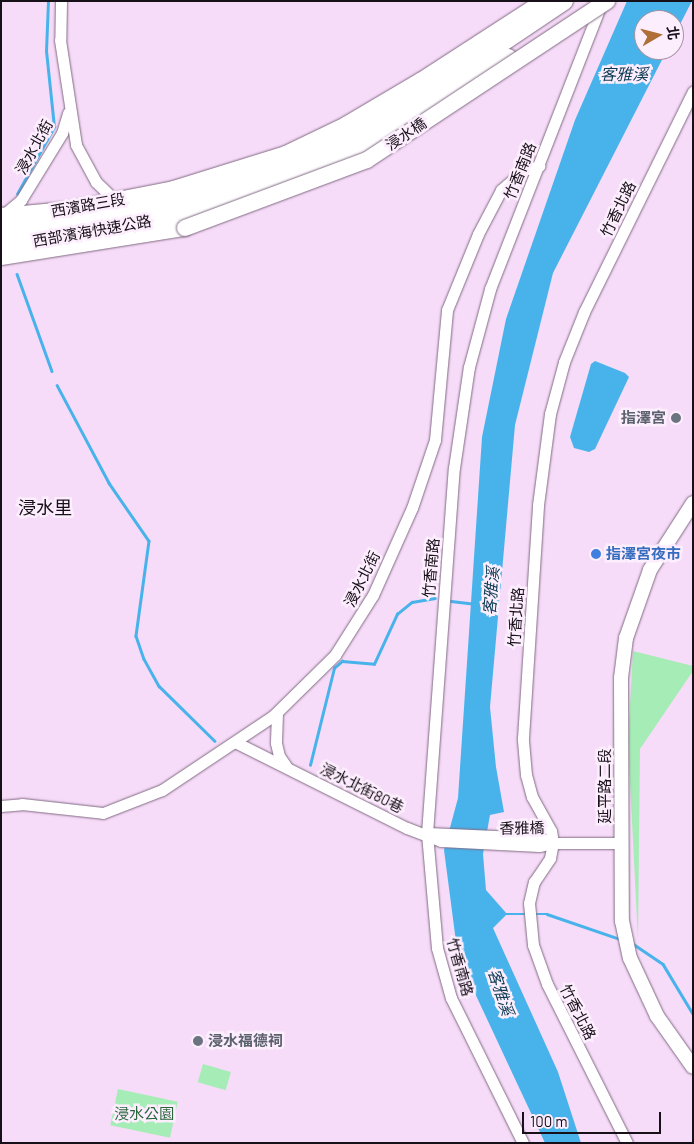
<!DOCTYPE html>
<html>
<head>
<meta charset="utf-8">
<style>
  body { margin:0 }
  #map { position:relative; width:694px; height:1144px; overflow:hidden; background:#f6dcf8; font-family:Barlow,"Noto Sans TC",sans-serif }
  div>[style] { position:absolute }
  .green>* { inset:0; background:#a6ecb6; transform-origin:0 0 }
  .water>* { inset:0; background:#48b3eb }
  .stream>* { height:2.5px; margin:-1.25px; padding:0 1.25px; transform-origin:1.25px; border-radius:1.25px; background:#48b3eb }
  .roads { filter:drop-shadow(0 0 1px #816a83) drop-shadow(0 0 1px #816a83) }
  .minor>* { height:11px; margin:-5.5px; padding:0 5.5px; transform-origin:5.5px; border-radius:5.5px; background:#fff }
  .tertiary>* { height:14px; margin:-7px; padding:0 7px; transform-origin:7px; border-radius:7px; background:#fff }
  .primary>* { height:16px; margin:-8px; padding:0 8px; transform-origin:8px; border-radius:8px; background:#fff }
  .trunk>* { height:18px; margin:-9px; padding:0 9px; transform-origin:9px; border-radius:9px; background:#fff }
  .bridges { filter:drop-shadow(0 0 1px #816a83) drop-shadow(0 0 1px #816a83) }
  .primary-bridge>* { height:16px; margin:-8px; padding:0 8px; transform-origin:8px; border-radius:8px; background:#fff }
  .dots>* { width:14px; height:14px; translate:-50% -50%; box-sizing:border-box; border:2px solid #fdeefe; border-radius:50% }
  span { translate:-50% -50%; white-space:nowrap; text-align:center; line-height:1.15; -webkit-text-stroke:5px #fdeefe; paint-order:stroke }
  .street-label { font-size:15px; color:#181019 }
  .worship-label { font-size:15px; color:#5b616d; font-weight:700 }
  .right { translate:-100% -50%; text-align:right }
  .left { translate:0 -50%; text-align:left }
  .shop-label { font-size:15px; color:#366cbe; font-weight:700 }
  .park-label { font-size:15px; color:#28663b }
  .water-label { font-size:16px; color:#0c3b51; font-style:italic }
  .quarter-label { font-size:18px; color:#181019 }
  .frame { position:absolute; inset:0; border:2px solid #181019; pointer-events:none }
  .north { position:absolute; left:634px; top:10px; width:50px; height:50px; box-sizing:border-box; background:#fdeefe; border:1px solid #a195a2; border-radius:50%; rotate:82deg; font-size:14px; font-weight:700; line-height:20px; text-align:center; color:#181019 }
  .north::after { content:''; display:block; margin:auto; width:18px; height:22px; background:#af6f37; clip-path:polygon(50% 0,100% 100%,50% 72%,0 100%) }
  .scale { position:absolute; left:522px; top:1112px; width:139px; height:22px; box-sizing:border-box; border:2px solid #181019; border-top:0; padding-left:6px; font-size:15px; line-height:18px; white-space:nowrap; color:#181019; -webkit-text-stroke:4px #fdeefe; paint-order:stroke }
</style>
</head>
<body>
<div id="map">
  <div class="green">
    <i style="clip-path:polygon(633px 651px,693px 666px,693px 671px,640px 749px,638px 940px,628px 742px)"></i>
    <i style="left:203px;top:1064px;width:29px;height:19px;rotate:16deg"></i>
    <i style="left:118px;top:1089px;width:61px;height:37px;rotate:12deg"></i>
  </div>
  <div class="water">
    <i style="clip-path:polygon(627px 1px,692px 1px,674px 36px,674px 20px,644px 20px,644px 50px,667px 50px,553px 273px,515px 425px,490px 707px,496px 767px,504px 812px,490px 815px,483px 854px,486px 890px,507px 914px,493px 928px,558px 1072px,581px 1143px,545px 1143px,458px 957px,444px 850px,458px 798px,482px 437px,506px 319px,575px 120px)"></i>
    <i style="clip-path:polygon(595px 361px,625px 373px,629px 377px,595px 449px,589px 452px,574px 448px,570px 437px,591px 364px)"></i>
  </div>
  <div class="stream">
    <i style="left:17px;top:194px;width:77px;rotate:-61.1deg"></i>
    <i style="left:54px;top:127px;width:76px;rotate:-96deg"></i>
    <i style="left:46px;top:51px;width:50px;rotate:-87.7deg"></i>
    <i style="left:17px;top:274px;width:103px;rotate:70.2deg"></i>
    <i style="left:57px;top:385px;width:111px;rotate:62deg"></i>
    <i style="left:109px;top:483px;width:70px;rotate:55.4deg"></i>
    <i style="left:149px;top:541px;width:96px;rotate:97.8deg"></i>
    <i style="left:136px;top:636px;width:24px;rotate:71deg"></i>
    <i style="left:144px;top:659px;width:31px;rotate:61deg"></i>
    <i style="left:159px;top:686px;width:78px;rotate:44.5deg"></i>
    <i style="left:451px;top:601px;width:23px;rotate:7deg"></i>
    <i style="left:310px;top:765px;width:100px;rotate:-76.1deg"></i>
    <i style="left:334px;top:668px;width:11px;rotate:-41deg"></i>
    <i style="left:342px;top:661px;width:32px;rotate:5deg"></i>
    <i style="left:374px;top:664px;width:55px;rotate:-65.3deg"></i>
    <i style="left:397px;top:614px;width:19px;rotate:-39deg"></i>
    <i style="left:412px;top:602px;width:23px;rotate:-10deg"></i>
    <i style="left:505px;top:914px;width:22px"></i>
    <i style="left:535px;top:914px;width:12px"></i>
    <i style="left:547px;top:914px;width:77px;rotate:18.9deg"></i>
    <i style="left:632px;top:943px;width:37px;rotate:34deg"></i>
    <i style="left:663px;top:964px;width:58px;rotate:59deg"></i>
  </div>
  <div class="roads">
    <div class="minor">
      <i style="left:61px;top:1px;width:39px;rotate:91deg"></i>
      <i style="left:60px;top:40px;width:106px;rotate:81.3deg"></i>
      <i style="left:76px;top:145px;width:42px;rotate:61.6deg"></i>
      <i style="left:96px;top:182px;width:28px;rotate:44deg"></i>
      <i style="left:2px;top:216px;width:25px;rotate:-40deg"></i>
      <i style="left:21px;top:200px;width:79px;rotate:-58.5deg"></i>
      <i style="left:62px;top:133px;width:21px;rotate:-73deg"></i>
      <i style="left:277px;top:713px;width:30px;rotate:92deg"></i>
      <i style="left:276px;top:743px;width:13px;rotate:77deg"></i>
      <i style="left:279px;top:756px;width:12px;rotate:55deg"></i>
      <i style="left:237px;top:743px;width:190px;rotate:26.6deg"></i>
      <i style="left:407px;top:828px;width:36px;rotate:21deg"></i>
      <i style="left:441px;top:841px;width:98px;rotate:2.9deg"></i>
      <i style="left:539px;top:846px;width:14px;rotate:-12deg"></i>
      <i style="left:553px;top:843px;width:68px"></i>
      <i style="left:1px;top:806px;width:21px;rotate:-5deg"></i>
      <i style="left:22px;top:804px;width:81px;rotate:6.3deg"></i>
      <i style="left:103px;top:813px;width:63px;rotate:-21.3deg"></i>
      <i style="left:162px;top:790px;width:133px;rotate:-33.7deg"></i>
      <i style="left:273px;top:716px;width:87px;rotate:-44.5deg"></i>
      <i style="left:335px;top:655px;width:71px;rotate:-57.7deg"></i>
      <i style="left:373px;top:595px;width:95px;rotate:-65.9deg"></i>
      <i style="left:412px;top:508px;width:72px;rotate:-71.3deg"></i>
      <i style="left:435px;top:440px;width:131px;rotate:-84.7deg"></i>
      <i style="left:447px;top:310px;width:82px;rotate:-67.8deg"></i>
      <i style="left:478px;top:234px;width:50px;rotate:-62.4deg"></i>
      <i style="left:501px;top:190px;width:30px;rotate:-41deg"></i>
      <i style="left:524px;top:170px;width:16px;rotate:-15deg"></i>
      <i style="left:427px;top:833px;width:113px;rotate:2.5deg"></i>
      <i style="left:540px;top:838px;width:14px;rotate:21deg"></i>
      <i style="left:523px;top:1143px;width:162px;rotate:-116.4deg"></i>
      <i style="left:451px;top:998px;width:52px;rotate:-105.6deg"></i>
      <i style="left:437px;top:948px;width:115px;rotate:-95deg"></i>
      <i style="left:427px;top:833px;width:366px;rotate:-85.8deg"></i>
      <i style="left:454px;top:468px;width:102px;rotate:-81.6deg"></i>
      <i style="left:469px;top:367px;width:81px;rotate:-74.9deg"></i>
      <i style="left:490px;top:289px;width:305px;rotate:-68.7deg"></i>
      <i style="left:627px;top:1143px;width:178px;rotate:-116.7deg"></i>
      <i style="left:547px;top:984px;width:41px;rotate:-109.7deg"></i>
      <i style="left:533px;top:945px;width:42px;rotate:-95.4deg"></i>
      <i style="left:529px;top:903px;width:22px;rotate:-77deg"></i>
      <i style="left:534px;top:882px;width:29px;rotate:-56deg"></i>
      <i style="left:550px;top:858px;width:15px;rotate:-79deg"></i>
      <i style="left:553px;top:843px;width:12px;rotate:-99deg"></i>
      <i style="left:551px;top:831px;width:39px;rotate:-119deg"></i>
      <i style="left:532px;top:797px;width:23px;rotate:-105deg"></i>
      <i style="left:526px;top:775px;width:37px;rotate:-95deg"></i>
      <i style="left:523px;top:738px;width:233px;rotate:-86.3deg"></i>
      <i style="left:538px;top:505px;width:92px;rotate:-82.5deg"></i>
      <i style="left:550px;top:414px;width:54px;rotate:-74.9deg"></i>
      <i style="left:564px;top:362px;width:54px;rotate:-68.2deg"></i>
      <i style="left:584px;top:312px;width:246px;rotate:-63.7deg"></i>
    </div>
    <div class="tertiary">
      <i style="left:693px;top:503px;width:80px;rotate:122.7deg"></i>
      <i style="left:650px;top:570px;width:72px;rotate:109.4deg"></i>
      <i style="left:626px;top:638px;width:40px;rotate:97.1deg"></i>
      <i style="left:621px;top:678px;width:243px;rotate:89.8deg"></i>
      <i style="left:622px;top:921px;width:38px;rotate:78deg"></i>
      <i style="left:630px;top:958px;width:64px;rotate:65deg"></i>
      <i style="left:657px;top:1016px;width:62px;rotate:54.8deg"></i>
    </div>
    <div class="primary">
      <i style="left:1px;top:216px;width:66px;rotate:-5.2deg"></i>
      <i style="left:67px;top:210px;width:109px;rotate:-11.1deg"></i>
      <i style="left:174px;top:189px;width:117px;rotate:-17.4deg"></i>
      <i style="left:286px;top:154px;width:67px;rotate:-25.8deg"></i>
      <i style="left:346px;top:125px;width:88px;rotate:-30.6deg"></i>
      <i style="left:422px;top:80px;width:145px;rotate:-32.9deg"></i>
      <i style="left:1px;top:257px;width:186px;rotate:-9deg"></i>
    </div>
    <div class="trunk">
      <i style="left:1px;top:231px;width:181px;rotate:-9.5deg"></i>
      <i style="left:180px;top:201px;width:119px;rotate:-19.7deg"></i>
      <i style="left:292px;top:161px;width:68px;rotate:-23.5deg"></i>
      <i style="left:354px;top:134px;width:84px;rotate:-29.3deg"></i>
      <i style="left:427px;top:93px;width:165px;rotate:-33.9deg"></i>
      <i style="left:1px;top:245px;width:89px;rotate:-7.1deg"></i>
      <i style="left:89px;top:234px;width:95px;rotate:-12.1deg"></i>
      <i style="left:182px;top:214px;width:63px;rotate:-18.4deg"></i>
      <i style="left:242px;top:194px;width:127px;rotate:-21.7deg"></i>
      <i style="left:360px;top:147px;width:173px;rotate:-31deg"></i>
    </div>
  </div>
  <div class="bridges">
    <div class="primary-bridge">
      <i style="left:185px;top:228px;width:194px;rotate:-20.5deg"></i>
      <i style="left:367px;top:160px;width:288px;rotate:-33.5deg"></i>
    </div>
  </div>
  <div class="dots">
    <i style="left:676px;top:418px;background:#6b7280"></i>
    <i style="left:596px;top:554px;background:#3f7fe0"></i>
    <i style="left:198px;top:1041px;background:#6b7280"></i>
  </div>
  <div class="street-label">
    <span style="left:406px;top:134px;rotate:-34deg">浸水橋</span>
    <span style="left:34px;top:147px;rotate:-61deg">浸水北街</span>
    <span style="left:520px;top:171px;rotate:-68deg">竹香南路</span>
    <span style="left:88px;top:205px;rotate:-10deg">西濱路三段</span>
    <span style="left:618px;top:209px;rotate:-64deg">竹香北路</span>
    <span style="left:92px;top:231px;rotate:-10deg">西部濱海快速公路</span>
    <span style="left:431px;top:568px;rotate:-85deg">竹香南路</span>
    <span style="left:362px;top:579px;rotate:-63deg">浸水北街</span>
    <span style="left:516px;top:617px;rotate:-86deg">竹香北路</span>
    <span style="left:605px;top:786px;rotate:-90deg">延平路二段</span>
    <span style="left:362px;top:788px;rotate:27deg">浸水北街80巷</span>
    <span style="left:522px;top:828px;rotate:-1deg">香雅橋</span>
    <span style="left:460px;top:967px;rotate:74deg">竹香南路</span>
    <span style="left:578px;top:1012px;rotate:63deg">竹香北路</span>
  </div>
  <div class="worship-label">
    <span class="right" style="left:666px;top:418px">指澤宮</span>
    <span class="left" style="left:208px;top:1041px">浸水福德祠</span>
  </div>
  <div class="shop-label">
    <span class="left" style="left:606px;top:554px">指澤宮夜市</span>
  </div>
  <div class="park-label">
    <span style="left:144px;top:1114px">浸水公園</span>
  </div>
  <div class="water-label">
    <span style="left:624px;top:74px">客雅溪</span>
    <span style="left:491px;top:591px;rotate:-85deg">客雅溪</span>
    <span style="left:501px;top:992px;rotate:72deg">客雅溪</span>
  </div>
  <div class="quarter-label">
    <span style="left:45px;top:507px">浸水里</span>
  </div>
  <div class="frame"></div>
  <div class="north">北</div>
  <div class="scale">100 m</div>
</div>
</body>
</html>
